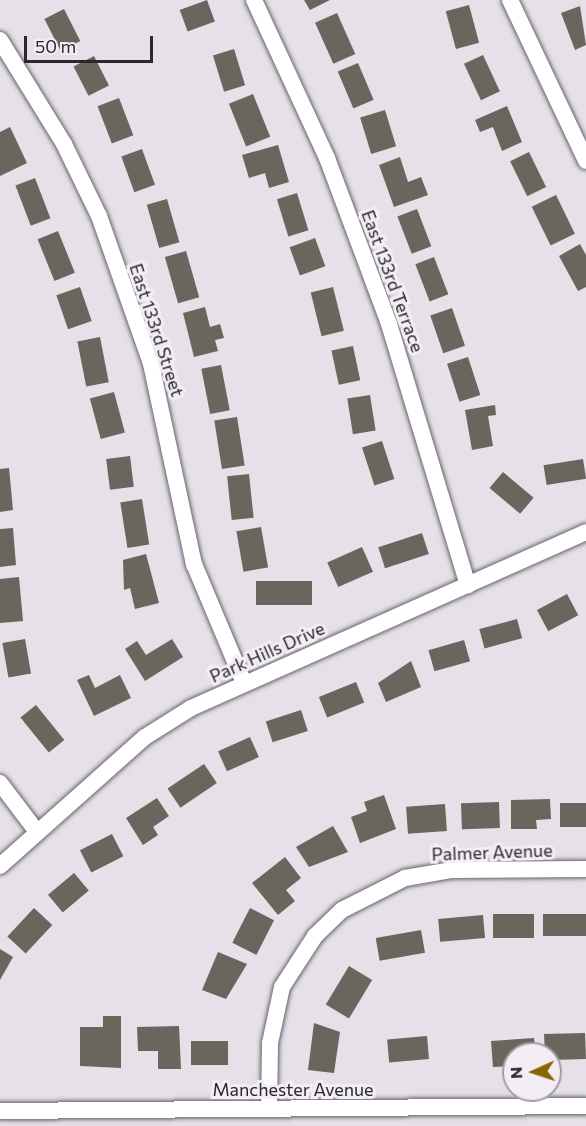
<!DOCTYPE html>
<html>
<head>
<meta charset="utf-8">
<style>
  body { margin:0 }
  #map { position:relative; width:586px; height:1126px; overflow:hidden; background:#e6e0e9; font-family:Commissioner,sans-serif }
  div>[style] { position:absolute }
  .building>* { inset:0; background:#6a655d; transform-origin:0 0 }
  .roads { filter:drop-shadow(0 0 2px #68636b) drop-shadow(0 0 2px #68636b) }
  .minor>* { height:16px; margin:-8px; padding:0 8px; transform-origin:8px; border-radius:8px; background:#fff }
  span { translate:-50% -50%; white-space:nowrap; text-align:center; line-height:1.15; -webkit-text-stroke:6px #f3edf6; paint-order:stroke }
  .street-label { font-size:18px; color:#2a282b }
  .north { position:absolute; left:502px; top:1042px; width:60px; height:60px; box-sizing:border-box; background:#f3edf6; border:2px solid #a39ea5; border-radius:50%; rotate:267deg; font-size:16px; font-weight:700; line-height:24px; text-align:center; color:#2a282b }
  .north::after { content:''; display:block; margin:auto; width:21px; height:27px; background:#896602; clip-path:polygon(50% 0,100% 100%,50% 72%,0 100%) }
  .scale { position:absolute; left:24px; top:36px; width:129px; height:27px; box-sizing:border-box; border:3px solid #2a282b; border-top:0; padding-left:8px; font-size:18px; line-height:21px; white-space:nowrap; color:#2a282b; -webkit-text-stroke:4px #f3edf6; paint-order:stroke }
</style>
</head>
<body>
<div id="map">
  <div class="building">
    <i style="left:207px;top:0;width:23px;height:29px;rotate:70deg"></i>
    <i style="clip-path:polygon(304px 0,330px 0,310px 10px)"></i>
    <i style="left:469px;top:5px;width:39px;height:24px;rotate:75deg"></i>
    <i style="clip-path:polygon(580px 6px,586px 45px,575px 50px,561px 13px)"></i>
    <i style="left:64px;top:9px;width:36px;height:22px;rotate:63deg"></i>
    <i style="left:337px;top:13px;width:45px;height:24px;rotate:66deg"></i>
    <i style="left:234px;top:49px;width:38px;height:22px;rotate:73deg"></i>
    <i style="left:483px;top:55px;width:40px;height:21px;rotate:65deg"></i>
    <i style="left:94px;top:56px;width:33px;height:23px;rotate:63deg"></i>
    <i style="left:358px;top:63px;width:40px;height:22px;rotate:67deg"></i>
    <i style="left:253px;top:94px;width:46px;height:26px;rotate:68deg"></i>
    <i style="left:119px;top:98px;width:40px;height:23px;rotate:69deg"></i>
    <i style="clip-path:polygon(507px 106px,522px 142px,502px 151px,493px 127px,480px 132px,475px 120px)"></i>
    <i style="left:385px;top:110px;width:38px;height:26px;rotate:73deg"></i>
    <i style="clip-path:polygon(10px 127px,27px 163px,0 176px,0 132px)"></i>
    <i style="clip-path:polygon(278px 145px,289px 182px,269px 188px,265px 173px,249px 178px,242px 155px)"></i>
    <i style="left:142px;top:149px;width:38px;height:22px;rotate:70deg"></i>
    <i style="left:529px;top:152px;width:39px;height:21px;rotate:64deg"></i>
    <i style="clip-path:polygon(400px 157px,408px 182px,421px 177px,428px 195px,394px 207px,379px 165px)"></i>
    <i style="left:35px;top:178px;width:43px;height:21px;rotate:69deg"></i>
    <i style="left:297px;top:193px;width:39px;height:21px;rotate:73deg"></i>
    <i style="left:556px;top:195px;width:43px;height:27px;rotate:64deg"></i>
    <i style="left:167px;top:199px;width:45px;height:21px;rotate:74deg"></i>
    <i style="left:417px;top:209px;width:40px;height:21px;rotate:69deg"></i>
    <i style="left:58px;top:231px;width:45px;height:22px;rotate:68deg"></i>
    <i style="left:315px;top:238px;width:30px;height:27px;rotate:70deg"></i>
    <i style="clip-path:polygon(580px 244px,586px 255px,586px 287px,578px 291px,559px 256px)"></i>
    <i style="left:186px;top:251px;width:48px;height:22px;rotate:74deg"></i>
    <i style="left:434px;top:257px;width:40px;height:20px;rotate:69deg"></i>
    <i style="left:80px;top:287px;width:36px;height:25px;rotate:71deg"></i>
    <i style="left:333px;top:287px;width:45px;height:23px;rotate:76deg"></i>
    <i style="clip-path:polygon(205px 307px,210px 327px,220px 324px,224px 338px,215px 340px,218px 351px,194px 357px,183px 313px)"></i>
    <i style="left:452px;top:308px;width:40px;height:23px;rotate:71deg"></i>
    <i style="left:100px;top:337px;width:46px;height:23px;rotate:79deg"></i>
    <i style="left:353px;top:346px;width:35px;height:22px;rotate:78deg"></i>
    <i style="left:468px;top:357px;width:40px;height:22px;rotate:72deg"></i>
    <i style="left:221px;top:365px;width:46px;height:20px;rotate:79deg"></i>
    <i style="left:114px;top:392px;width:42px;height:25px;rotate:75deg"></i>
    <i style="left:370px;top:395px;width:36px;height:23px;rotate:81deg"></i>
    <i style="clip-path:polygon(495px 405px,496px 415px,488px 416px,493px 446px,472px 450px,465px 410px)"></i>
    <i style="left:237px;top:417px;width:49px;height:23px;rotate:81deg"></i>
    <i style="left:382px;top:441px;width:40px;height:21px;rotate:72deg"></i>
    <i style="left:130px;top:456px;width:31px;height:24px;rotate:83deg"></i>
    <i style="left:583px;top:459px;width:20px;height:40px;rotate:81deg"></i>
    <i style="clip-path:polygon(9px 468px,13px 510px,0 512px,0 469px)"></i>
    <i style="left:503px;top:472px;width:40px;height:21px;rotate:40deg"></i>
    <i style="left:249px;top:474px;width:44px;height:22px;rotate:84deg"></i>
    <i style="left:142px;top:499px;width:46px;height:22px;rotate:81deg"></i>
    <i style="left:261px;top:527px;width:41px;height:25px;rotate:80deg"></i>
    <i style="clip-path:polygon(13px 528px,16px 565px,0 567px,0 529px)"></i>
    <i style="left:422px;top:533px;width:22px;height:46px;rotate:72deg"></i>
    <i style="left:362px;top:547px;width:27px;height:38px;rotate:66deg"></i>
    <i style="clip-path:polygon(146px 554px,159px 603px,135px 609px,130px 588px,124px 590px,123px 560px)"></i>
    <i style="clip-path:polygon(19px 577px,23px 621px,0 623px,0 579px)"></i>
    <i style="left:256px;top:581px;width:56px;height:24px"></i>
    <i style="left:567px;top:594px;width:24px;height:34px;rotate:62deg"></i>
    <i style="left:517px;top:619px;width:20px;height:39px;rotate:75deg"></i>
    <i style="left:25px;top:639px;width:35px;height:23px;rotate:80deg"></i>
    <i style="clip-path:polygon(172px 639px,183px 657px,145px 681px,125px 649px,137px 641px,146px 655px)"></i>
    <i style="left:464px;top:640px;width:22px;height:37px;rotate:74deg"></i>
    <i style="clip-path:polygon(411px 661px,421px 687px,386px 702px,378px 683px)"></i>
    <i style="clip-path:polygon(89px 675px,95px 688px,120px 675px,131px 698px,94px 716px,77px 680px)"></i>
    <i style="left:356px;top:682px;width:22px;height:40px;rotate:68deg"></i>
    <i style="left:36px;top:705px;width:45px;height:20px;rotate:51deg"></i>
    <i style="left:301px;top:710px;width:22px;height:37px;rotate:72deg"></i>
    <i style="left:250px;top:737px;width:22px;height:35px;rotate:66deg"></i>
    <i style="left:204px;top:764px;width:23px;height:44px;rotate:56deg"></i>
    <i style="clip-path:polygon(384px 795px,396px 829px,360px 843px,351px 817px,367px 811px,364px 802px)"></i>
    <i style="clip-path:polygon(157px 798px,169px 816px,153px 827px,158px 835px,143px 845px,126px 818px)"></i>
    <i style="clip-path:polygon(550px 799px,551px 819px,536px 820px,537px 829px,511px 829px,511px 800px)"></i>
    <i style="left:499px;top:802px;width:26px;height:38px;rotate:88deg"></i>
    <i style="left:586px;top:803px;width:24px;height:26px;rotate:90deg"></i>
    <i style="left:445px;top:804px;width:27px;height:39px;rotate:86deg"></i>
    <i style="clip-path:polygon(333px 826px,348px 852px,309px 867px,296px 847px)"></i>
    <i style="left:112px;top:834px;width:25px;height:36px;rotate:63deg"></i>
    <i style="clip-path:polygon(285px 857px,301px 878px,286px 890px,295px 901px,278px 915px,252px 883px)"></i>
    <i style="left:74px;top:873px;width:23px;height:34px;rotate:50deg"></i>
    <i style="left:34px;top:908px;width:25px;height:39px;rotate:43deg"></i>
    <i style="left:250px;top:908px;width:27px;height:39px;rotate:27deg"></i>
    <i style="left:534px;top:914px;width:24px;height:41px;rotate:90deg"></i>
    <i style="left:586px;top:914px;width:22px;height:43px;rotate:90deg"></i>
    <i style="left:483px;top:915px;width:23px;height:45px;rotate:85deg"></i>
    <i style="left:421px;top:930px;width:23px;height:46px;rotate:80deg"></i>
    <i style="clip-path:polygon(0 949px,13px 957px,0 980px)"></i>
    <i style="clip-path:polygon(218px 952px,247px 964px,226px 999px,202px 990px)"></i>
    <i style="left:349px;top:966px;width:27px;height:45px;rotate:31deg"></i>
    <i style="clip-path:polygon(103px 1016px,121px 1016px,121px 1068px,80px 1066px,80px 1027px,103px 1027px)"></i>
    <i style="clip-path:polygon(314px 1023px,340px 1032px,334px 1073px,308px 1070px)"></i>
    <i style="clip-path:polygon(179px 1026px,181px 1069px,158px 1069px,158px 1051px,138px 1051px,137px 1027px)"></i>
    <i style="clip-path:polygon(585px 1033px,586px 1059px,550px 1060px,545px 1054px,544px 1034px)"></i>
    <i style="left:427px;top:1036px;width:23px;height:40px;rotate:85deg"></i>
    <i style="clip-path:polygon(534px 1038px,536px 1054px,514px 1054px,514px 1066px,493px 1067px,491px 1041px)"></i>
    <i style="left:191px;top:1041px;width:37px;height:24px"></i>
  </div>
  <div class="roads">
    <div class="minor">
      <i style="left:254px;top:0;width:174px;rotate:65.2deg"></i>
      <i style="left:327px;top:158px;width:177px;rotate:69.5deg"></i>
      <i style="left:389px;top:324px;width:273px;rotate:73.2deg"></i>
      <i style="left:510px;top:0;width:178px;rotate:64.7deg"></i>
      <i style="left:0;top:40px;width:122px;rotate:58.4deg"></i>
      <i style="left:64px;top:144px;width:80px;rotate:64.1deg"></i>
      <i style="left:99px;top:216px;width:157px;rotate:70.6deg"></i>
      <i style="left:151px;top:364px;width:205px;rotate:77.9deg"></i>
      <i style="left:194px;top:564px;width:129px;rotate:67.2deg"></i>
      <i style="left:0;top:783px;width:61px;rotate:52.9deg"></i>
      <i style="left:0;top:866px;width:194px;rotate:-41.7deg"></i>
      <i style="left:145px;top:737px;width:54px;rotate:-32.2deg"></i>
      <i style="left:191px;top:708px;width:432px;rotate:-24deg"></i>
      <i style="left:269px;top:1109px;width:66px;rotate:-89.1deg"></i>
      <i style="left:270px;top:1043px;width:57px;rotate:-77.9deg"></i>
      <i style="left:282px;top:987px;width:61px;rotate:-57.1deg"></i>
      <i style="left:315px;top:936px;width:37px;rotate:-44deg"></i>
      <i style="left:342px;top:910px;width:71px;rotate:-26.9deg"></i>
      <i style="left:405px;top:878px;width:48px;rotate:-9.7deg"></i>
      <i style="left:452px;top:870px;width:134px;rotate:-0.4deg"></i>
      <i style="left:0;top:1111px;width:586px;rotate:-0.49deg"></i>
    </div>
  </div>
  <div class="street-label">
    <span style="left:393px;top:281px;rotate:70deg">East 133rd Terrace</span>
    <span style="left:157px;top:330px;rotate:72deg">East 133rd Street</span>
    <span style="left:267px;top:652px;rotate:-24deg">Park Hills Drive</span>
    <span style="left:492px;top:852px;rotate:-2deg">Palmer Avenue</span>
    <span style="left:293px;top:1089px">Manchester Avenue</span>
  </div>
  <div class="north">N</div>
  <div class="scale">50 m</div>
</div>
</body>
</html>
